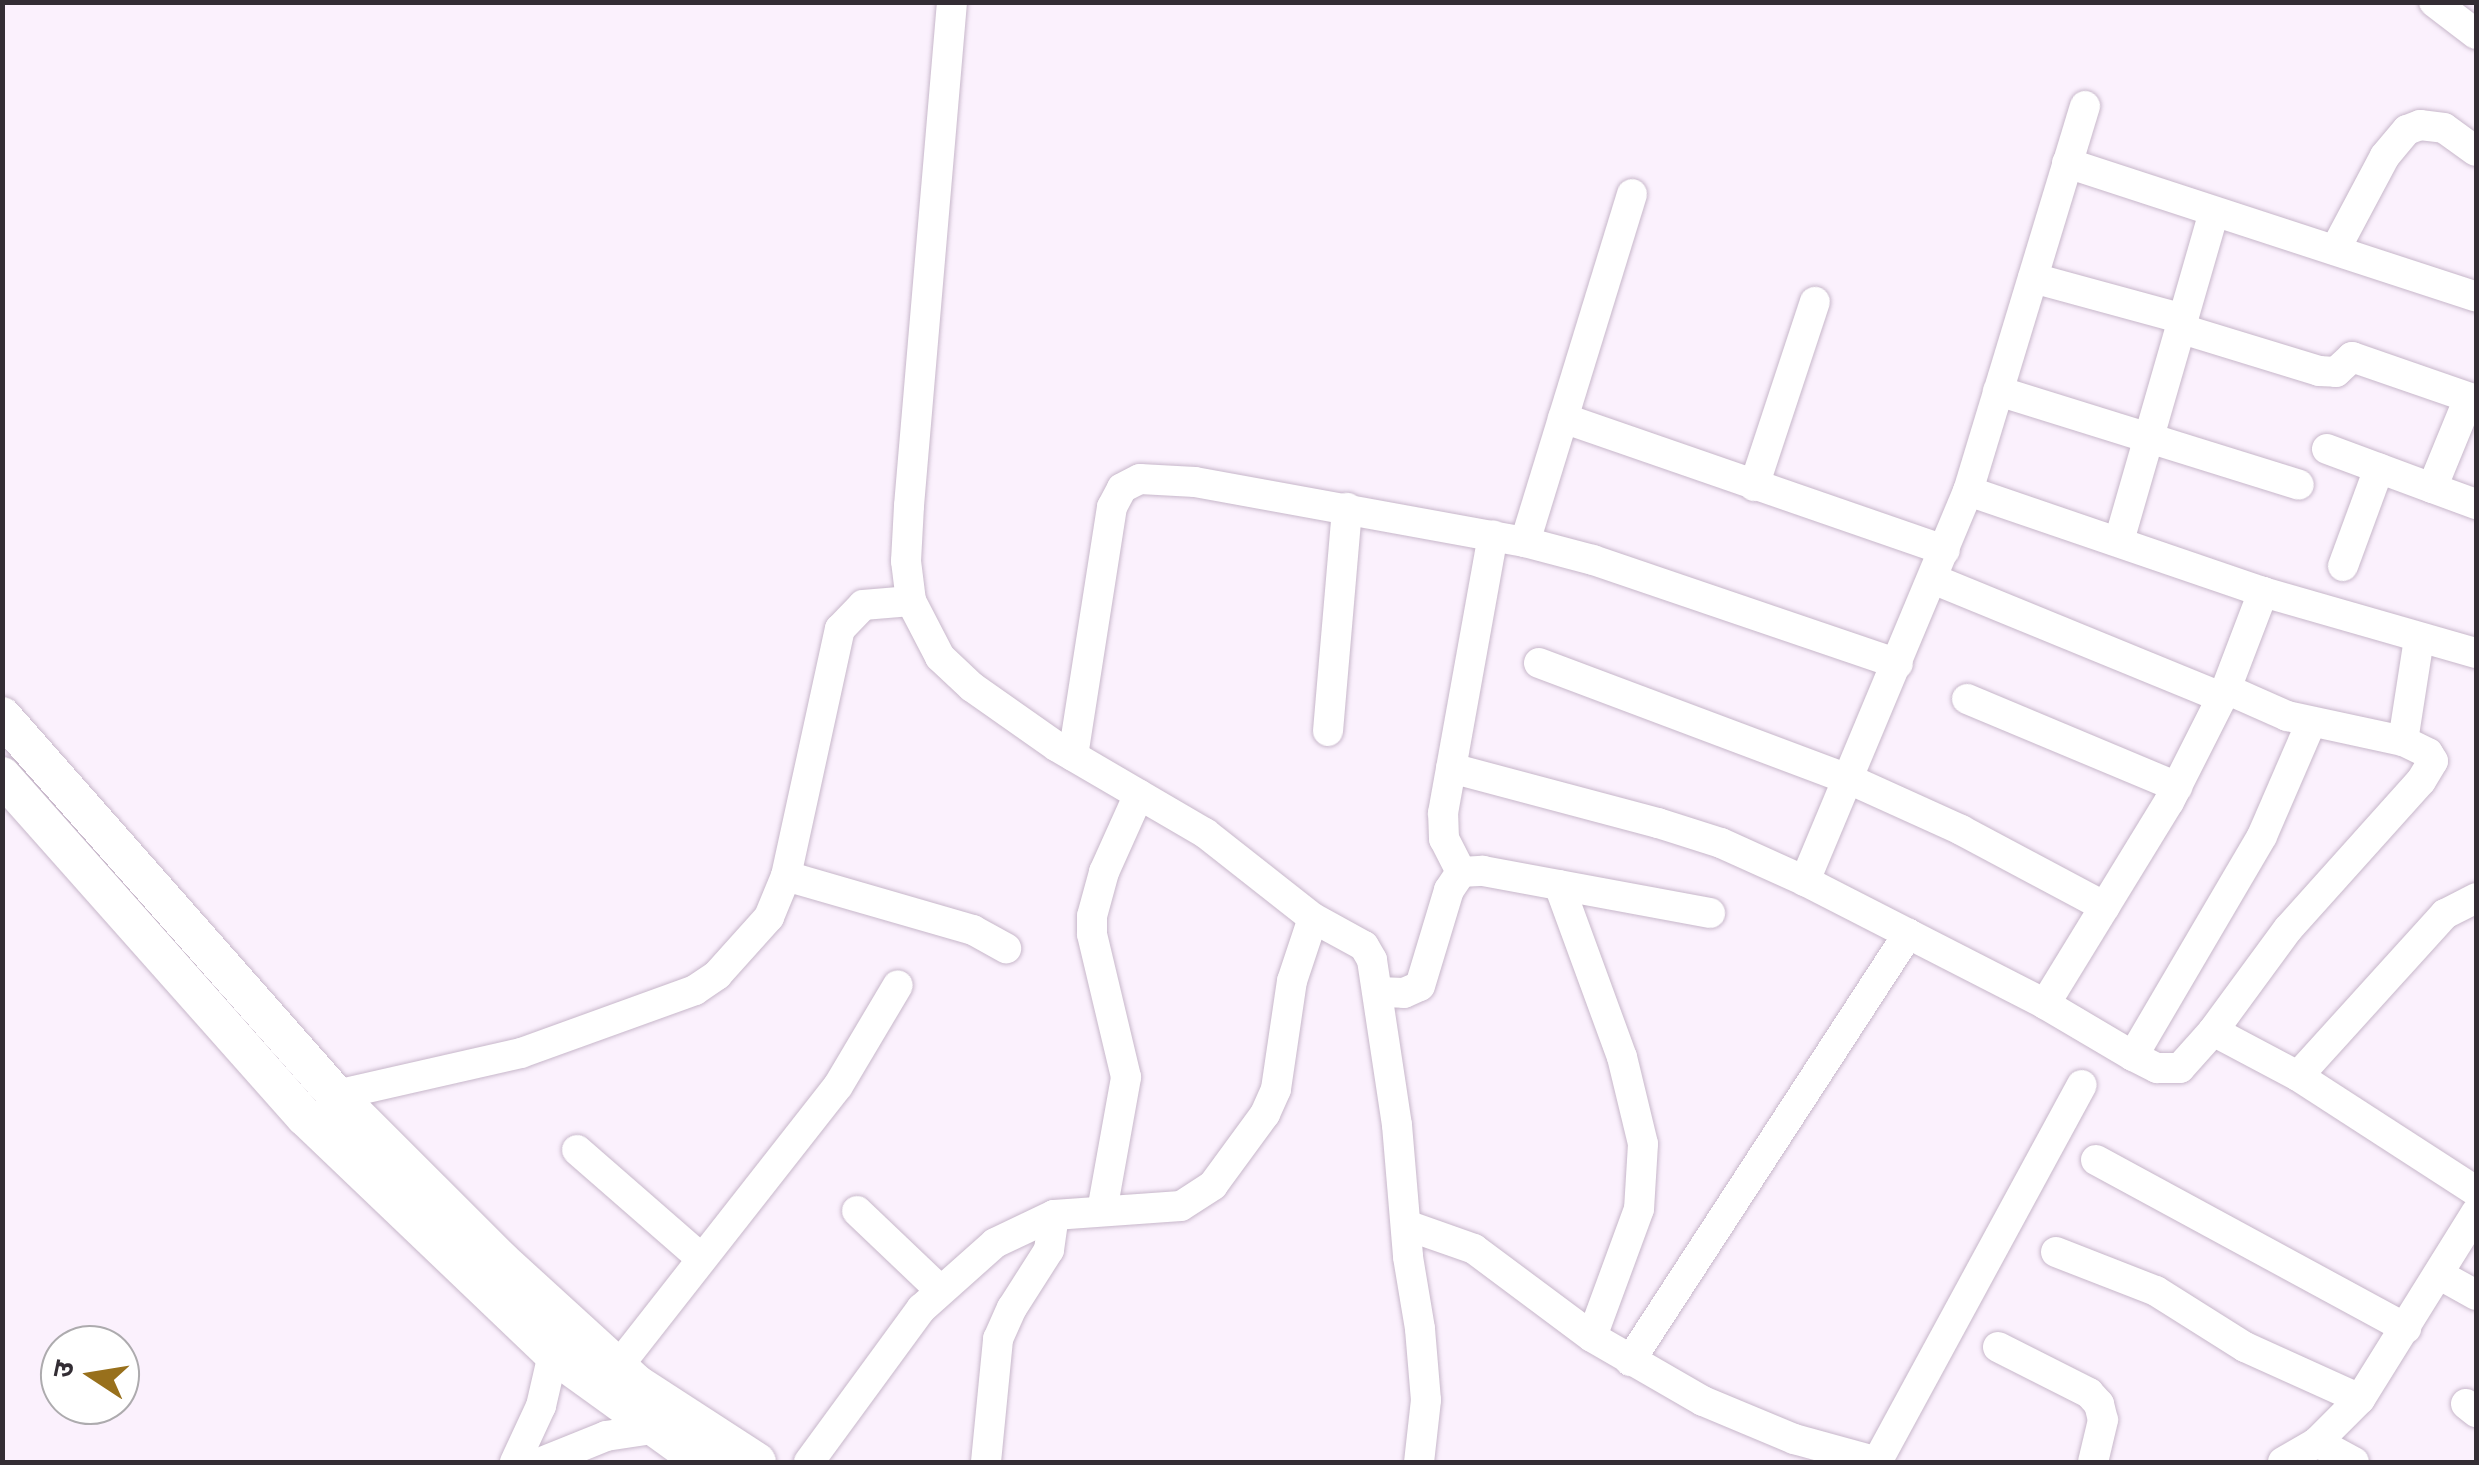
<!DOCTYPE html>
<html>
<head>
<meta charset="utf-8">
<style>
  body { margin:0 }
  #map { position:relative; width:2479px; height:1465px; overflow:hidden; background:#fbf1fd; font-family:"IBM Plex Serif","Noto Sans Devanagari",serif }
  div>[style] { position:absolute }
  .roads { filter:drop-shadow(0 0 2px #c7b7ca) drop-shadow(0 0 2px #c7b7ca) }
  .minor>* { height:30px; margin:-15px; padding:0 15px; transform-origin:15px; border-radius:15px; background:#fff }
  .major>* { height:38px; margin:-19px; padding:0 19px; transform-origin:19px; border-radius:19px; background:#fff }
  span { translate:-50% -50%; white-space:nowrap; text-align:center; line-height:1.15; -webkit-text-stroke:8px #fff; paint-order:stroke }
  .frame { position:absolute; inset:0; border:5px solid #332d34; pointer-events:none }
  .north { position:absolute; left:40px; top:1325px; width:100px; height:100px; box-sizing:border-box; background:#fff; border:2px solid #adabae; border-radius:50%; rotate:282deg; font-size:28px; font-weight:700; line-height:40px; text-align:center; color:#332d34 }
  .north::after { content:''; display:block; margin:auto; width:35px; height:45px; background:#98701c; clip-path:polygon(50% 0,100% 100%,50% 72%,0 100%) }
</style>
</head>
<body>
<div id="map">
  <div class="roads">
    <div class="minor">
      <i style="left:952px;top:2px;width:506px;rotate:94.88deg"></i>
      <i style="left:909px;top:506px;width:55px;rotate:93.1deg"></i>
      <i style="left:906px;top:561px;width:40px;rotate:82.9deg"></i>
      <i style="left:911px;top:601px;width:63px;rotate:62.6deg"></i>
      <i style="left:940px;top:657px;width:44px;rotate:43.2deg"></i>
      <i style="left:972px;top:687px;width:103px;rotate:35.1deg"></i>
      <i style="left:1056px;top:746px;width:173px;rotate:30.3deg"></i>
      <i style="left:1205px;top:833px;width:137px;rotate:38.2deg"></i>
      <i style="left:1313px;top:918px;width:58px;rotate:28.8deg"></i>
      <i style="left:1364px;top:946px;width:16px;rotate:60deg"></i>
      <i style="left:1372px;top:960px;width:167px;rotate:81.4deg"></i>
      <i style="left:1397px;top:1125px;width:132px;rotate:85.2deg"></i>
      <i style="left:1408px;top:1257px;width:73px;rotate:80.5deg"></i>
      <i style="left:1420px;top:1329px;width:71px;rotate:85.2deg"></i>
      <i style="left:1426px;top:1400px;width:62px;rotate:96.4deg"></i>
      <i style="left:2434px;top:2px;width:53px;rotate:37.3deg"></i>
      <i style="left:2085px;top:106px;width:402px;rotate:106.9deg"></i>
      <i style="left:1968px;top:491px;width:423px;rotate:112.7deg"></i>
      <i style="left:1805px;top:881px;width:270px;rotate:27.1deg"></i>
      <i style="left:2045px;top:1004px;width:102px;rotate:30.6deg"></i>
      <i style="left:2133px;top:1056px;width:27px;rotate:27deg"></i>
      <i style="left:2157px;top:1068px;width:23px"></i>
      <i style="left:2180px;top:1068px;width:50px;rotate:-48.3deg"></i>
      <i style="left:2213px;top:1031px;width:127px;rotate:-53.7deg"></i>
      <i style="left:2288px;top:929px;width:199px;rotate:-48.1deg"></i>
      <i style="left:2421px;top:781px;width:23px;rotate:-59deg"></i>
      <i style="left:2433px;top:761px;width:9px;rotate:-122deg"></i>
      <i style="left:2428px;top:753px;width:28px;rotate:-154deg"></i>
      <i style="left:2403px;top:741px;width:119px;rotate:-167.8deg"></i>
      <i style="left:2287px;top:716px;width:67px;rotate:-156.1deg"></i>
      <i style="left:2067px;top:163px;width:430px;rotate:18.1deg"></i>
      <i style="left:2335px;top:250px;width:106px;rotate:-62deg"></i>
      <i style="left:2385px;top:156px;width:34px;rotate:-50deg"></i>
      <i style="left:2407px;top:130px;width:14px;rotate:-21deg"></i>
      <i style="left:2420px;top:125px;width:24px;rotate:7deg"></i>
      <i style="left:2444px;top:128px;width:39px;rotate:36deg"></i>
      <i style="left:2033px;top:278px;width:156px;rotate:15.2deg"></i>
      <i style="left:2182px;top:329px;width:143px;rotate:17deg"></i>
      <i style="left:2319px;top:371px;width:17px;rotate:3deg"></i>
      <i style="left:2336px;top:372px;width:22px;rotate:-43deg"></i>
      <i style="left:2352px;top:357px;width:131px;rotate:19.1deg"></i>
      <i style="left:1998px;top:391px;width:315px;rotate:17.3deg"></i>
      <i style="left:2469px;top:398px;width:97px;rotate:112.3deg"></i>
      <i style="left:2432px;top:488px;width:47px;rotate:20deg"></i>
      <i style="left:1563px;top:418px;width:404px;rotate:19.1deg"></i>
      <i style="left:2327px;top:449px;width:112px;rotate:20.4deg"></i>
      <i style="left:1754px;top:486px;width:194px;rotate:-71.7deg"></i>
      <i style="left:1968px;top:491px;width:312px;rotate:18.9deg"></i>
      <i style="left:2263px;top:592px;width:222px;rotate:16deg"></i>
      <i style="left:2119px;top:541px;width:342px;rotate:-73.9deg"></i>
      <i style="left:1525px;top:542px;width:364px;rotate:-72.9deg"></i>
      <i style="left:2343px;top:566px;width:104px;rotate:-69.8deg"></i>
      <i style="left:1933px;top:579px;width:311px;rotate:22.3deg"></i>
      <i style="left:1539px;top:663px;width:333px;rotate:20.6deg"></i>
      <i style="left:1851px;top:780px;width:121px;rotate:24.4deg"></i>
      <i style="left:1961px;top:830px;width:163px;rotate:28.1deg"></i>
      <i style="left:1967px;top:699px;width:228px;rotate:22.7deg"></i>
      <i style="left:1328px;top:731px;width:224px;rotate:-85.1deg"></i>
      <i style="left:2403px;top:741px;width:103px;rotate:-81.1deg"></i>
      <i style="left:1073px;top:756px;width:252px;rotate:-81.1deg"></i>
      <i style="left:1112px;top:507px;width:21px;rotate:-62deg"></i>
      <i style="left:1122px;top:488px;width:20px;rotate:-27deg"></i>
      <i style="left:1140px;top:479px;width:55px;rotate:3.1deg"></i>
      <i style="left:1195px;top:482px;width:335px;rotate:10.3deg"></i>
      <i style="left:1525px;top:542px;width:70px;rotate:14.8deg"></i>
      <i style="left:1593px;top:560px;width:322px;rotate:18.8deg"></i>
      <i style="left:1451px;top:768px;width:214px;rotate:14.9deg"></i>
      <i style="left:1658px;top:823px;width:66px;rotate:17.6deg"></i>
      <i style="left:1721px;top:843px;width:92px;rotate:24.3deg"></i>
      <i style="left:1461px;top:872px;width:37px;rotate:-117deg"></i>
      <i style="left:1444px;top:839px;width:26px;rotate:-92deg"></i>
      <i style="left:1443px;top:813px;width:282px;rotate:-79.8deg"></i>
      <i style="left:786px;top:876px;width:195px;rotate:16.1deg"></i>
      <i style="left:973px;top:930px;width:38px;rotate:29deg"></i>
      <i style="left:1559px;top:885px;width:183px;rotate:69.9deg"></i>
      <i style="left:1622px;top:1057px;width:89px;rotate:76.4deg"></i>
      <i style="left:1643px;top:1144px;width:65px;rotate:93.5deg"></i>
      <i style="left:1639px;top:1209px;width:136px;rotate:110.2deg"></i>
      <i style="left:1379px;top:992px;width:25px;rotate:2deg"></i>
      <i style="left:1404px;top:993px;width:17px;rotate:-24deg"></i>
      <i style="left:1420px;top:986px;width:100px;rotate:-73.2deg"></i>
      <i style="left:1449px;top:890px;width:22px;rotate:-56deg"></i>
      <i style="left:1461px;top:872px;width:22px;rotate:-3deg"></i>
      <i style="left:1483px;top:871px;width:231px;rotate:10.5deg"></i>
      <i style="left:2045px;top:1004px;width:237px;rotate:-58.5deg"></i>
      <i style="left:2169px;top:802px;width:127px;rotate:-63.2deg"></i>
      <i style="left:2226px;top:689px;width:104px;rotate:-69.1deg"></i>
      <i style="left:2213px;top:1031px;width:96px;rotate:27.9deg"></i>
      <i style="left:2298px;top:1076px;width:212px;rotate:32.9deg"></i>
      <i style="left:2133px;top:1056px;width:255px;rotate:-59.6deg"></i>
      <i style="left:2262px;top:836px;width:123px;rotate:-66.6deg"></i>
      <i style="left:2298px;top:1076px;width:219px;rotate:-47.8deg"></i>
      <i style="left:2445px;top:914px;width:35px;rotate:-27deg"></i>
      <i style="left:336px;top:1095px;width:190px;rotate:-12.8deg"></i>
      <i style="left:521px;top:1053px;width:185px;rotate:-19.9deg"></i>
      <i style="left:695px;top:990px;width:27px;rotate:-34deg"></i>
      <i style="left:717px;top:975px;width:78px;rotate:-48.1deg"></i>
      <i style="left:769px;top:917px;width:44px;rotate:-67.5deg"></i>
      <i style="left:786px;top:876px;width:253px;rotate:-77.7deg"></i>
      <i style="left:840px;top:629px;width:33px;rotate:-46deg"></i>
      <i style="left:863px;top:605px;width:48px;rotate:-4.8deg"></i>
      <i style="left:577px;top:1150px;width:164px;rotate:41.1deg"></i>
      <i style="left:2096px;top:1160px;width:353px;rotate:28.5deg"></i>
      <i style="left:857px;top:1211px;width:115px;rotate:43.6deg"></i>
      <i style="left:1102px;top:1211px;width:136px;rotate:-79.8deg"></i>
      <i style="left:1126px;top:1077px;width:147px;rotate:-103.4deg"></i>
      <i style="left:1092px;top:934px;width:18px;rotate:-90deg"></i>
      <i style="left:1092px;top:916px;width:46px;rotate:-74.7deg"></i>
      <i style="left:1104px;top:872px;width:85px;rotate:-65.8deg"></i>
      <i style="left:1406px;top:1225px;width:72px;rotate:19.4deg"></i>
      <i style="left:1474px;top:1249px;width:147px;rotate:36.7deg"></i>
      <i style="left:1592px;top:1337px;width:128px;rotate:30deg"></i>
      <i style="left:1703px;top:1401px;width:99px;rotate:22.7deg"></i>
      <i style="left:1794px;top:1439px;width:87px;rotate:15.3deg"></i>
      <i style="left:2056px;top:1252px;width:107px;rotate:21.3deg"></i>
      <i style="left:2156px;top:1291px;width:105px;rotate:32.2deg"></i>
      <i style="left:2245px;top:1347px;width:126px;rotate:24.3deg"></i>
      <i style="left:2440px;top:1275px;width:41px;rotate:29.1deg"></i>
      <i style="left:1998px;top:1347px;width:102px;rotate:26.8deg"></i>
      <i style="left:2089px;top:1393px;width:15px;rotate:48deg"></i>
      <i style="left:2099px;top:1404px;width:16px;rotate:76deg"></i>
      <i style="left:2103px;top:1420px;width:43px;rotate:103.4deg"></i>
      <i style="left:1630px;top:1361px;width:510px;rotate:-56.93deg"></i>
      <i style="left:605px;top:1383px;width:377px;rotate:-51.9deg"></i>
      <i style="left:838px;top:1086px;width:117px;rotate:-59.3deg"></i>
      <i style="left:2466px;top:1404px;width:13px;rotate:39deg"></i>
      <i style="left:2317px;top:1442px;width:61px;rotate:-45deg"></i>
      <i style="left:2360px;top:1399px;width:219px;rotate:-58.1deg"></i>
      <i style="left:515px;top:1462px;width:62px;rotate:-65.1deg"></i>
      <i style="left:541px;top:1406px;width:53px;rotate:-77deg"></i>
      <i style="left:542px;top:1462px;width:69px;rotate:-22.1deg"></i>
      <i style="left:606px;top:1436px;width:47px;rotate:-8.7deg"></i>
      <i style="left:809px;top:1462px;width:190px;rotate:-53.8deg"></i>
      <i style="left:921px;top:1309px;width:99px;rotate:-41.7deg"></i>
      <i style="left:995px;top:1243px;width:65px;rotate:-25.4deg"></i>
      <i style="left:1054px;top:1215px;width:127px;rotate:-4.1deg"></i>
      <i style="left:1181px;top:1206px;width:38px;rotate:-33deg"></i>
      <i style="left:1213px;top:1185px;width:88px;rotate:-53.8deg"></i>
      <i style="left:1265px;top:1114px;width:27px;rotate:-66deg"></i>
      <i style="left:1276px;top:1089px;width:109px;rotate:-81.6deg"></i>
      <i style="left:1292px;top:981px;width:66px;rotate:-71.6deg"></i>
      <i style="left:986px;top:1462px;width:124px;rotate:-84.4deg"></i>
      <i style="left:998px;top:1339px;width:34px;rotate:-66deg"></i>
      <i style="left:1012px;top:1308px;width:69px;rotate:-57.5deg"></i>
      <i style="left:1049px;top:1250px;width:35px;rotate:-82deg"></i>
      <i style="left:1877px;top:1462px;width:429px;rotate:-61.5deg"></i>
      <i style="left:2283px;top:1462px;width:39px;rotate:-30deg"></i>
      <i style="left:2317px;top:1442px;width:42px;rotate:28.4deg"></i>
    </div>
    <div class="major">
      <i style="left:2px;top:716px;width:505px;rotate:48.61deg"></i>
      <i style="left:336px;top:1095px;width:232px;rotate:45deg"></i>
      <i style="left:500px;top:1259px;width:185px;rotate:42.4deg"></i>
      <i style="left:637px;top:1384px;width:143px;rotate:33deg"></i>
      <i style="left:2px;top:776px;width:456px;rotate:48.4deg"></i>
      <i style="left:305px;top:1117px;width:343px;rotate:43.7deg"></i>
      <i style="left:553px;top:1354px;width:185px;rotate:35.8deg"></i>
    </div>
  </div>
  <div class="frame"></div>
  <div class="north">उ</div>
</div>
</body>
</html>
